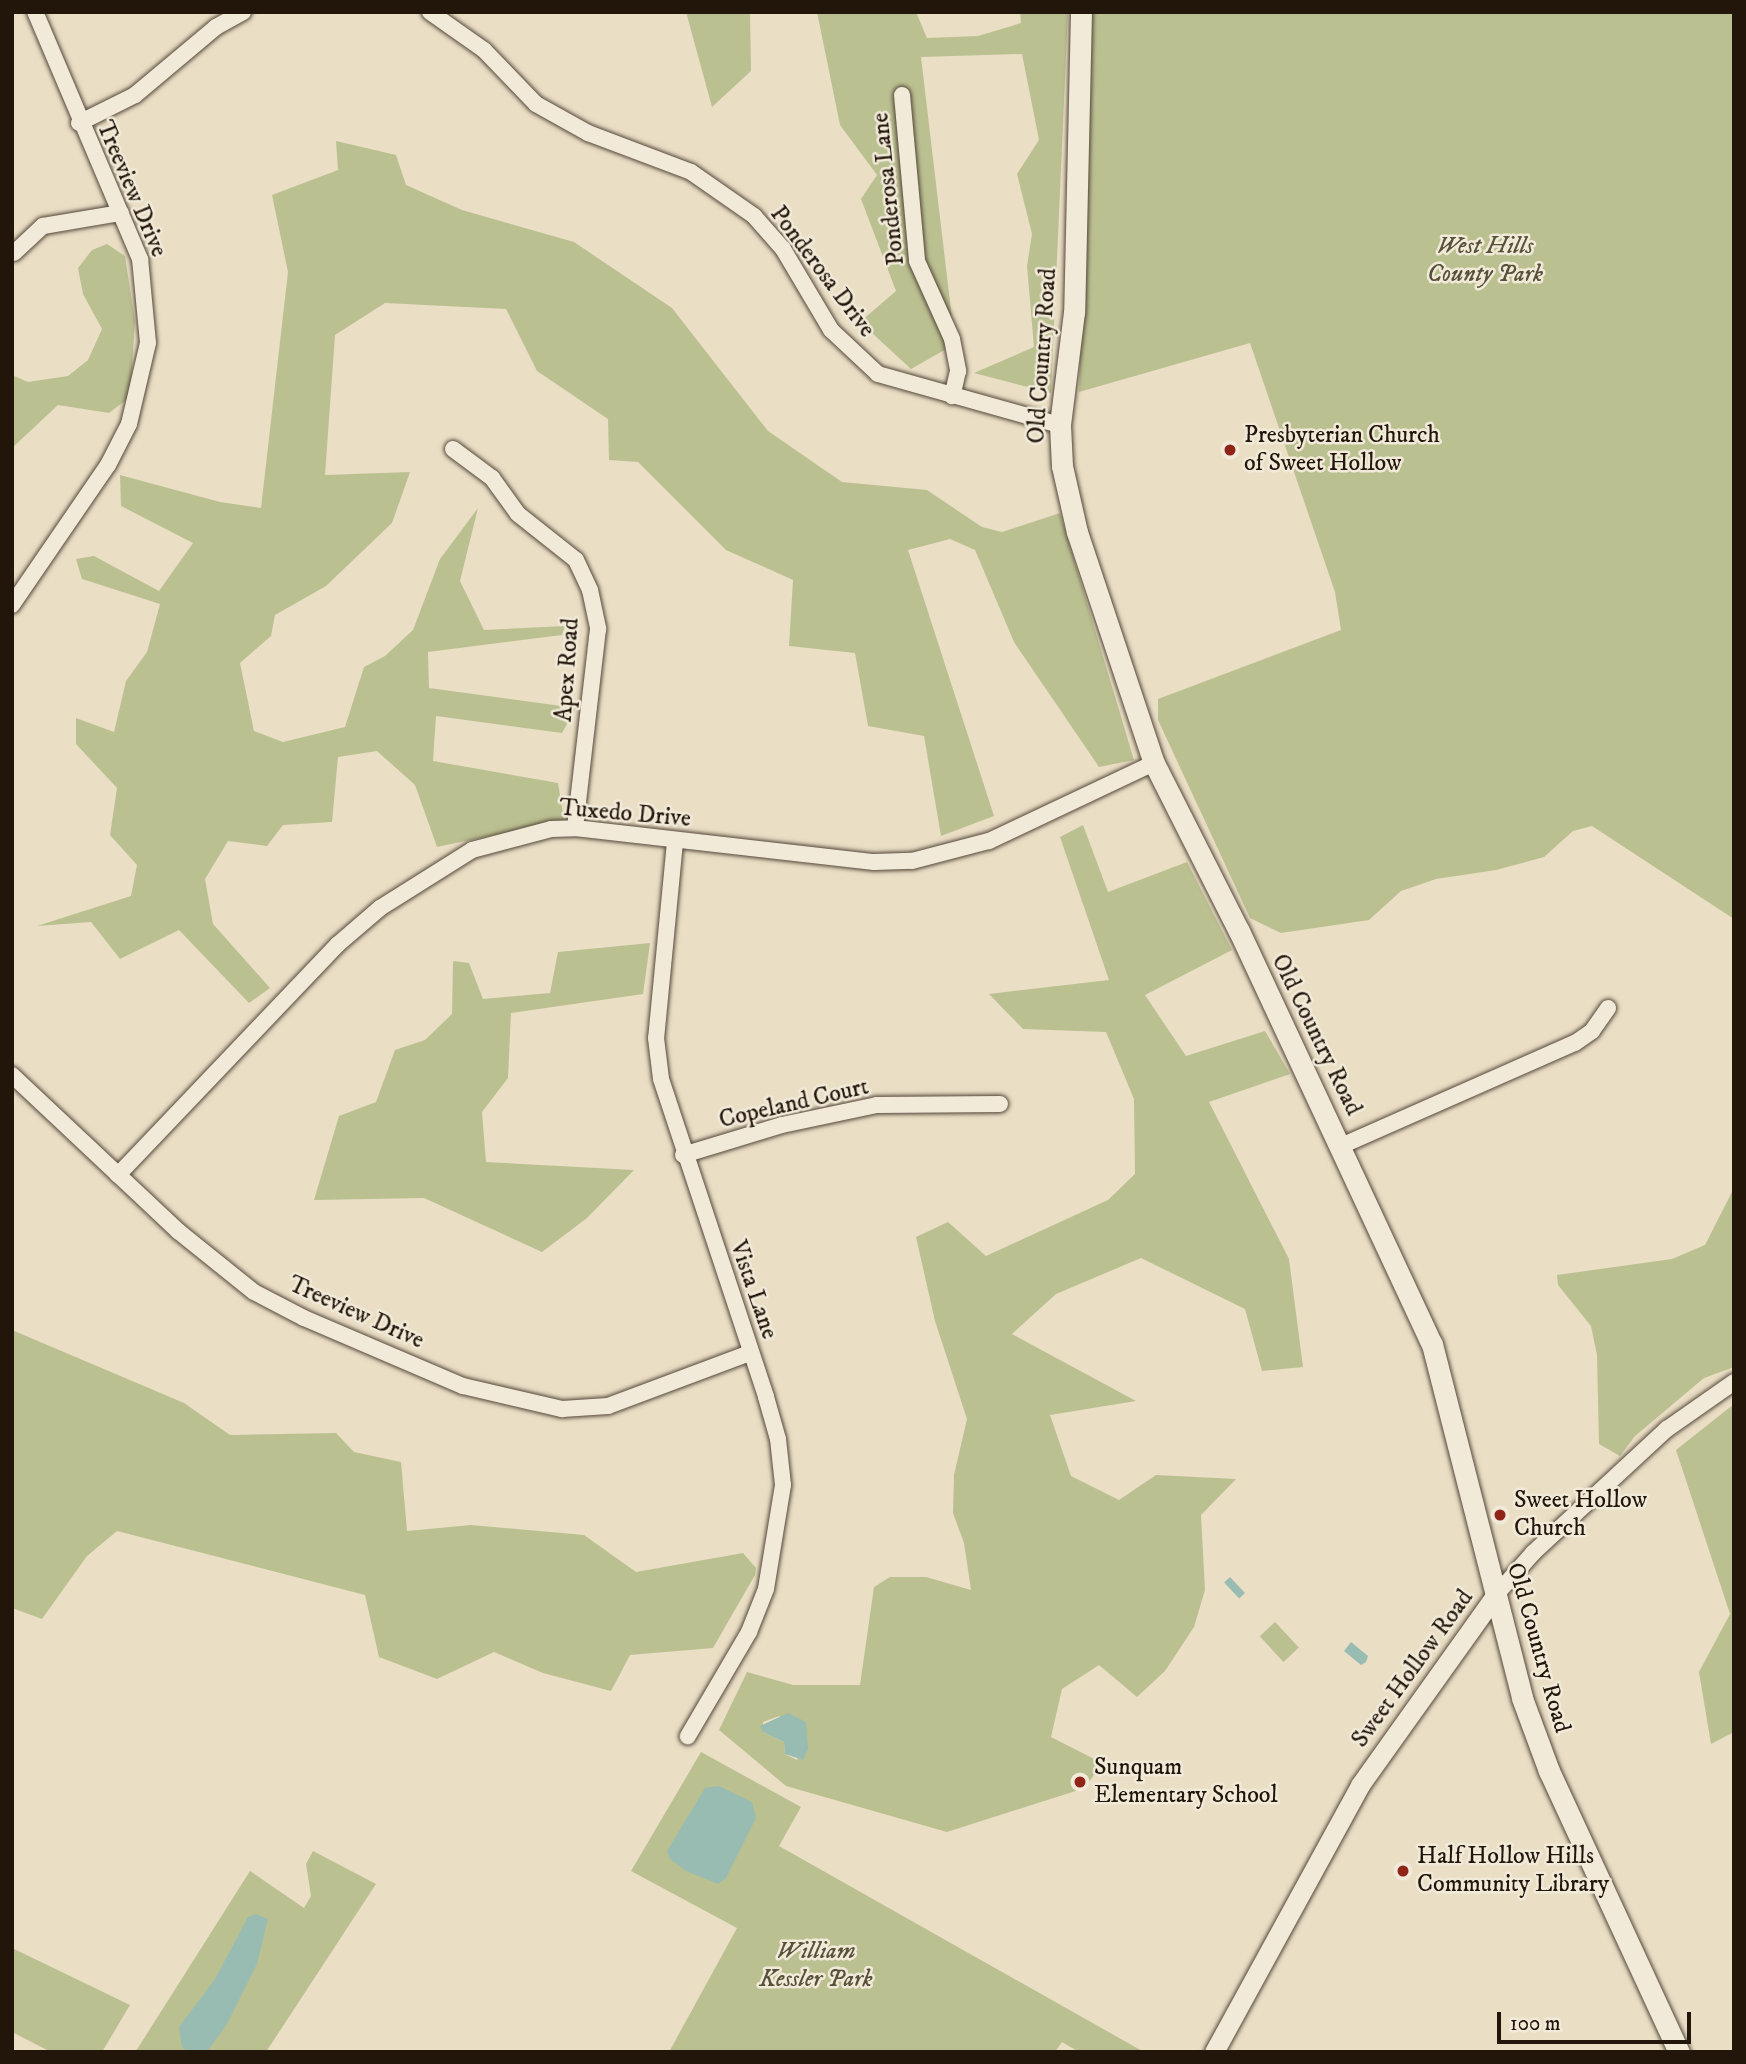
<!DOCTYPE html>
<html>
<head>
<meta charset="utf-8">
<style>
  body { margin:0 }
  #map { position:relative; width:1746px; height:2064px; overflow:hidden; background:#eadec5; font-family:"IM FELL DW Pica",serif }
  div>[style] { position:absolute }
  .green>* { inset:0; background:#bbc091; transform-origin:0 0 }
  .water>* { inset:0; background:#98bcb2; transform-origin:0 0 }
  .roads { filter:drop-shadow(0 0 2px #544739) drop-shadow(0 0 2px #544739) }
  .minor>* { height:16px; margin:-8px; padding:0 8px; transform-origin:8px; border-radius:8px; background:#f1ead9 }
  .tertiary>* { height:19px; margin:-9.5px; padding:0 9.5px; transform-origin:9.5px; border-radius:9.5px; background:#f1ead9 }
  .secondary>* { height:21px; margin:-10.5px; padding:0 10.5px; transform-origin:10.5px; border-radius:10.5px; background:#f1ead9 }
  .dots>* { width:19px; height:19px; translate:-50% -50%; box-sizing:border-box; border:4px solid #f1ead9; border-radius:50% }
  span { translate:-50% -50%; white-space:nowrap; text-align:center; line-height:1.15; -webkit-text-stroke:5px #f1ead9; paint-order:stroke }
  .street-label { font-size:24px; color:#22150a }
  .park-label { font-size:24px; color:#585139; font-style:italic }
  .poi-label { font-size:24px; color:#22150a }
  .left { translate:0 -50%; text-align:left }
  .frame { position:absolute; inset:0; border:14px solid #22150a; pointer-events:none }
  .scale { position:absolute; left:1497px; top:2012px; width:194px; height:32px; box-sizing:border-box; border:4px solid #22150a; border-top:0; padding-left:9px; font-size:21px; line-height:24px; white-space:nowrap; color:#22150a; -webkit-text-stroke:5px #f1ead9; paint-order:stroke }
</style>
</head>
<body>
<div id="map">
  <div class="green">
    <i style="clip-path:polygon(686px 12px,750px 12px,751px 71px,712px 107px)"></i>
    <i style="clip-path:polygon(817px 12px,916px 12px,927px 38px,978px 36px,1021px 23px,1020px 12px,1068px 12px,1051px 393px,974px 373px,1034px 347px,1027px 266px,1032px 234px,1017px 174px,1039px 140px,1022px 54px,921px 57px,955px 344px,911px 369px,860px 322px,896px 291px,861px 199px,877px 175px,840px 125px)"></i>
    <i style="clip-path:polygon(1091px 12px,1734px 12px,1734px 919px,1592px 826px,1573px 831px,1544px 857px,1496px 870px,1436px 879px,1401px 891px,1369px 920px,1281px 933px,1250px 918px,1158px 720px,1158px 699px,1341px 630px,1335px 592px,1250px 343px,1079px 392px)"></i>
    <i style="clip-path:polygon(336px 141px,396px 155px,406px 185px,462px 210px,574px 242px,672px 308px,768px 431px,842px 482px,927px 490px,982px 527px,1002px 532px,1060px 513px,1134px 760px,1099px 767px,1014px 642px,975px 550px,950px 539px,908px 550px,994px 816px,941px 836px,924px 736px,868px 726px,855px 653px,789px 646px,793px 580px,726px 550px,638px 462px,609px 460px,608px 419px,537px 371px,506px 309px,385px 303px,335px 335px,325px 475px,410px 472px,392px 523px,326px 586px,275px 615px,271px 636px,240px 663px,254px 731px,283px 742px,345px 727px,364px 667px,385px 656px,413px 630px,440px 559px,478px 508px,460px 581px,484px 630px,565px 626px,562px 635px,428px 652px,429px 688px,576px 708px,562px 733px,436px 716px,433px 761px,558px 783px,564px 820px,437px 847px,415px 785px,377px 751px,338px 757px,332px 822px,283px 825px,267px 846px,228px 841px,205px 879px,213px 924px,270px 988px,249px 1003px,179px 930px,120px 959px,91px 922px,37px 926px,131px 896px,137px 865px,110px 835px,117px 788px,76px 744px,76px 718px,114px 732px,126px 681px,147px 652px,160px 604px,82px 579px,76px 559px,94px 556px,159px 591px,193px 543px,121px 506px,120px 475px,220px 502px,261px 508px,288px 272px,272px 195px,338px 170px)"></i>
    <i style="clip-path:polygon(107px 244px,125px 256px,135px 321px,130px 397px,109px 413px,58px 405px,12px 448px,12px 375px,28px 382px,68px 376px,88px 360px,102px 329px,83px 294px,78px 268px,92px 250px)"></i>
    <i style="clip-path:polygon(evenodd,1083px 825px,1108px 892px,1187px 862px,1232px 950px,1145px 995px,1186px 1056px,1265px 1031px,1290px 1074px,1209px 1102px,1289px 1259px,1303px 1367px,1262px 1371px,1245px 1309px,1141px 1258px,1056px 1294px,1012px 1334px,1136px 1401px,1050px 1415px,1071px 1476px,1119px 1500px,1156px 1475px,1236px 1479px,1201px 1515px,1205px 1590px,1194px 1627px,1165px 1671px,1137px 1697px,1099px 1665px,1062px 1689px,1051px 1737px,1102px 1763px,1085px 1788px,947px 1832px,786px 1786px,719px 1730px,747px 1672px,793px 1685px,860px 1685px,874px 1587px,890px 1577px,926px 1577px,971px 1590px,964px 1543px,953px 1513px,954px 1475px,967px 1419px,935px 1321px,916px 1237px,948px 1222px,986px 1256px,1108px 1200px,1135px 1174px,1134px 1099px,1106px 1032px,1023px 1029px,989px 994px,1109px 980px,1060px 837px,1083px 825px,779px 1716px,804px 1736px,797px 1760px,785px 1754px,784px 1742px,763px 1732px,763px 1722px,779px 1716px)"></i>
    <i style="clip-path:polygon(650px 943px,643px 994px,511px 1013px,508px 1078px,482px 1112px,486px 1162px,634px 1170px,587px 1218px,542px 1252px,424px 1198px,314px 1200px,339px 1116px,376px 1102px,395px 1050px,425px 1040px,452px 1014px,453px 961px,469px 963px,483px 999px,550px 993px,558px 952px)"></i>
    <i style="clip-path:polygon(1734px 1188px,1734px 1367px,1704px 1378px,1635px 1436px,1620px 1456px,1599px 1444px,1597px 1355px,1591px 1326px,1558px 1285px,1557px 1275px,1672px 1259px,1705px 1245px)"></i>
    <i style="clip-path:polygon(12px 1330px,184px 1403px,230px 1435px,336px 1433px,354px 1452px,401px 1462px,407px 1531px,471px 1525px,584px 1535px,636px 1572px,743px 1553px,756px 1568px,755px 1575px,713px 1648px,630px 1655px,611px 1691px,543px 1673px,494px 1652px,437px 1679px,379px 1657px,365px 1595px,117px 1531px,87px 1556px,42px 1619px,12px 1608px)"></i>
    <i style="clip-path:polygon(1734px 1404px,1734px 1732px,1711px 1744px,1699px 1672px,1730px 1614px,1676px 1450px)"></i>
    <i style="left:1275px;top:1622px;width:35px;height:21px;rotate:47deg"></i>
    <i style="clip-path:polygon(701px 1752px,801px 1807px,779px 1846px,1144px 2052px,1079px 2052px,1062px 2042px,1055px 2052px,669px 2052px,737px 1928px,631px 1871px)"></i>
    <i style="clip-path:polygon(313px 1851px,376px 1884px,266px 2052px,136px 2051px,250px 1871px,304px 1908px,311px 1896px,306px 1864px)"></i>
    <i style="clip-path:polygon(12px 1948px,130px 2005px,102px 2052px,51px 2052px,12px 2032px)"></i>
  </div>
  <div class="water">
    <i style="left:1230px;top:1577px;width:22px;height:8px;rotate:47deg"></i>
    <i style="clip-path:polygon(1351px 1642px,1368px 1656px,1366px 1662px,1361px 1665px,1344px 1651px)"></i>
    <i style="clip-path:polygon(788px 1713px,806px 1722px,808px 1749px,803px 1760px,785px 1754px,784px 1742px,763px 1732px,760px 1726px)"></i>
    <i style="clip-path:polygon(719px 1786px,752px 1802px,756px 1818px,726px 1878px,718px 1884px,686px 1871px,670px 1859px,667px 1851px,705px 1788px)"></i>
    <i style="clip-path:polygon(256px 1914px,268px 1919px,257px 1964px,227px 2024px,207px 2052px,188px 2052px,182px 2047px,179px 2027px,215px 1979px,248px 1917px)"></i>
  </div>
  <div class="roads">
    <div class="minor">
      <i style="left:430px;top:12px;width:66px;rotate:35.1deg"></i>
      <i style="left:484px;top:50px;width:75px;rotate:46.1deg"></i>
      <i style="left:536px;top:104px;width:60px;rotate:29.1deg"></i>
      <i style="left:588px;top:133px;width:110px;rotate:20.7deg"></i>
      <i style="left:691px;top:172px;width:77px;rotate:34.9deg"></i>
      <i style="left:754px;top:216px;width:44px;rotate:48.7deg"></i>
      <i style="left:783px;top:249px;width:94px;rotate:59.3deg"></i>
      <i style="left:831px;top:330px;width:64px;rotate:43.1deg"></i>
      <i style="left:878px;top:374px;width:189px;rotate:15.7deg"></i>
      <i style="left:902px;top:95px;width:167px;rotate:84.8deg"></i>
      <i style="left:917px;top:261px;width:85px;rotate:65.8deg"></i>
      <i style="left:952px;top:339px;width:33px;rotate:79deg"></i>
      <i style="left:958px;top:371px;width:26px;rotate:103deg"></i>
      <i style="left:79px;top:123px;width:63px;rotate:-26.6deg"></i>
      <i style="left:135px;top:95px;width:106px;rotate:-40deg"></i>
      <i style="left:216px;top:27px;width:31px;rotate:-29deg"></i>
      <i style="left:14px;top:253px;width:40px;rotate:-43deg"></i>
      <i style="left:43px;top:226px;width:79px;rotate:-9.5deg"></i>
      <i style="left:453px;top:449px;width:49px;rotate:36.6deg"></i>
      <i style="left:492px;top:478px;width:44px;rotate:54.2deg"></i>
      <i style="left:518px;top:514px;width:74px;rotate:38.4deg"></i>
      <i style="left:576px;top:560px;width:33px;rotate:65deg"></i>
      <i style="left:590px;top:590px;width:40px;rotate:78deg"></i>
      <i style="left:598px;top:629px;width:200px;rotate:96.6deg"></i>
      <i style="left:12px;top:605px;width:170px;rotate:-55.6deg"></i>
      <i style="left:108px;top:465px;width:46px;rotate:-62.9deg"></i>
      <i style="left:129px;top:424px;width:83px;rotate:-76.8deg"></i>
      <i style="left:148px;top:343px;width:84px;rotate:-95.4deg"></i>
      <i style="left:140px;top:259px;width:268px;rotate:-113deg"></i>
      <i style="left:675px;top:842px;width:197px;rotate:95.5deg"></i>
      <i style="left:656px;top:1038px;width:41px;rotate:83deg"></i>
      <i style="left:661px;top:1079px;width:335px;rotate:71.7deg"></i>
      <i style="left:766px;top:1397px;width:44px;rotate:74.1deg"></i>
      <i style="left:778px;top:1439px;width:46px;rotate:83.8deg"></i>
      <i style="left:783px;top:1485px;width:105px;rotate:99.3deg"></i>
      <i style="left:766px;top:1589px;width:46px;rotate:111.6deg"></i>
      <i style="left:749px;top:1632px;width:121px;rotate:120.4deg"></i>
      <i style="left:12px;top:1075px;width:228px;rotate:43.2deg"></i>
      <i style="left:178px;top:1231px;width:97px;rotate:38.8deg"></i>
      <i style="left:254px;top:1292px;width:56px;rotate:27.5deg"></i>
      <i style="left:304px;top:1318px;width:173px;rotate:23.2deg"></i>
      <i style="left:463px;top:1386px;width:102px;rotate:13.1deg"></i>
      <i style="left:562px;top:1409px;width:46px;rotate:-3.7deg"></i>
      <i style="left:608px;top:1406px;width:152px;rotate:-20.5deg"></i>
      <i style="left:1341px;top:1146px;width:256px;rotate:-23.8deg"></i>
      <i style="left:1575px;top:1043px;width:21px;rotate:-35deg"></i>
      <i style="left:1592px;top:1031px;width:28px;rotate:-55deg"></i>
      <i style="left:683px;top:1155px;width:103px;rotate:-16.9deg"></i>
      <i style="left:782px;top:1125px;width:97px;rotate:-11.9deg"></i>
      <i style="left:877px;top:1105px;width:123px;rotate:-0.5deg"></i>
      <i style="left:118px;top:1175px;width:318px;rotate:-46.4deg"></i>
      <i style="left:337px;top:945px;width:57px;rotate:-40.7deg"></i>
      <i style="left:380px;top:908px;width:109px;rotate:-32.2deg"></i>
      <i style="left:472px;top:850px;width:82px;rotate:-14.9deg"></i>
      <i style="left:551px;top:829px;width:24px;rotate:-2deg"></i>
      <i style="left:575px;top:828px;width:301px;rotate:6.5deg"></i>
      <i style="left:874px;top:862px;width:38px;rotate:-2deg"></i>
      <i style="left:912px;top:861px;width:80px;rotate:-14.6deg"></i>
      <i style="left:989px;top:841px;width:183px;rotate:-25.3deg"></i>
      <i style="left:1494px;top:1597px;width:59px;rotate:-48.4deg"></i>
      <i style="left:1533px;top:1553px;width:183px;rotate:-42.8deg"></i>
      <i style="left:1667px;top:1429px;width:82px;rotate:-35deg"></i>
    </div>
    <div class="tertiary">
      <i style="left:1214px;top:2052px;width:304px;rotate:-61.3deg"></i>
      <i style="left:1360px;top:1785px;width:231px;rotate:-54.5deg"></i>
    </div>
    <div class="secondary">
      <i style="left:1081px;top:12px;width:300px;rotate:91.3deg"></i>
      <i style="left:1074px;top:312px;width:114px;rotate:97.1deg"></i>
      <i style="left:1060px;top:425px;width:41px;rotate:87.2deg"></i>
      <i style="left:1062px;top:466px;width:68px;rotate:77.2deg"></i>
      <i style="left:1077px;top:532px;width:243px;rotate:71.6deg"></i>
      <i style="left:1154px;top:763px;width:188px;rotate:63.2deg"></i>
      <i style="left:1239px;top:931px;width:456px;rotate:65deg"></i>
      <i style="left:1432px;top:1344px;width:365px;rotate:75.7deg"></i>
      <i style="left:1522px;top:1698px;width:78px;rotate:69.7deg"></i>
      <i style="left:1549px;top:1771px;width:310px;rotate:65.2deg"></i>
    </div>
  </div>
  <div class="dots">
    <i style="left:1230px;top:450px;background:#8f2418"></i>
    <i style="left:1500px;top:1515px;background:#8f2418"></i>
    <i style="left:1080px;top:1782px;background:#8f2418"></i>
    <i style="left:1403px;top:1871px;background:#8f2418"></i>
  </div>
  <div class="street-label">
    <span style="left:131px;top:189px;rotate:67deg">Treeview Drive</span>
    <span style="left:889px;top:189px;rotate:-96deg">Ponderosa Lane</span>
    <span style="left:822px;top:272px;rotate:53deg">Ponderosa Drive</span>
    <span style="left:1043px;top:356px;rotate:-86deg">Old Country Road</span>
    <span style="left:568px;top:670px;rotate:-86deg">Apex Road</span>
    <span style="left:625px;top:814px;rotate:5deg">Tuxedo Drive</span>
    <span style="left:1316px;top:1035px;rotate:64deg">Old Country Road</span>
    <span style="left:794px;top:1104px;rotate:-13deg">Copeland Court</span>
    <span style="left:753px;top:1290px;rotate:71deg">Vista Lane</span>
    <span style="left:356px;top:1313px;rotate:24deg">Treeview Drive</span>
    <span style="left:1538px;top:1648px;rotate:74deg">Old Country Road</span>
    <span style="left:1413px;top:1669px;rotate:-54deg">Sweet Hollow Road</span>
  </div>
  <div class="park-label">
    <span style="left:1485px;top:261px">West Hills<br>County Park</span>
    <span style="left:816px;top:1966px">William<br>Kessler Park</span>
  </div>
  <div class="poi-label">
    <span class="left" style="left:1244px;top:450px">Presbyterian Church<br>of Sweet Hollow</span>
    <span class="left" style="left:1514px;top:1515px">Sweet Hollow<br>Church</span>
    <span class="left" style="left:1094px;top:1782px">Sunquam<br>Elementary School</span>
    <span class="left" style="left:1417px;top:1871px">Half Hollow Hills<br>Community Library</span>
  </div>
  <div class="frame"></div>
  <div class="scale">100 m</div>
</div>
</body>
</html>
